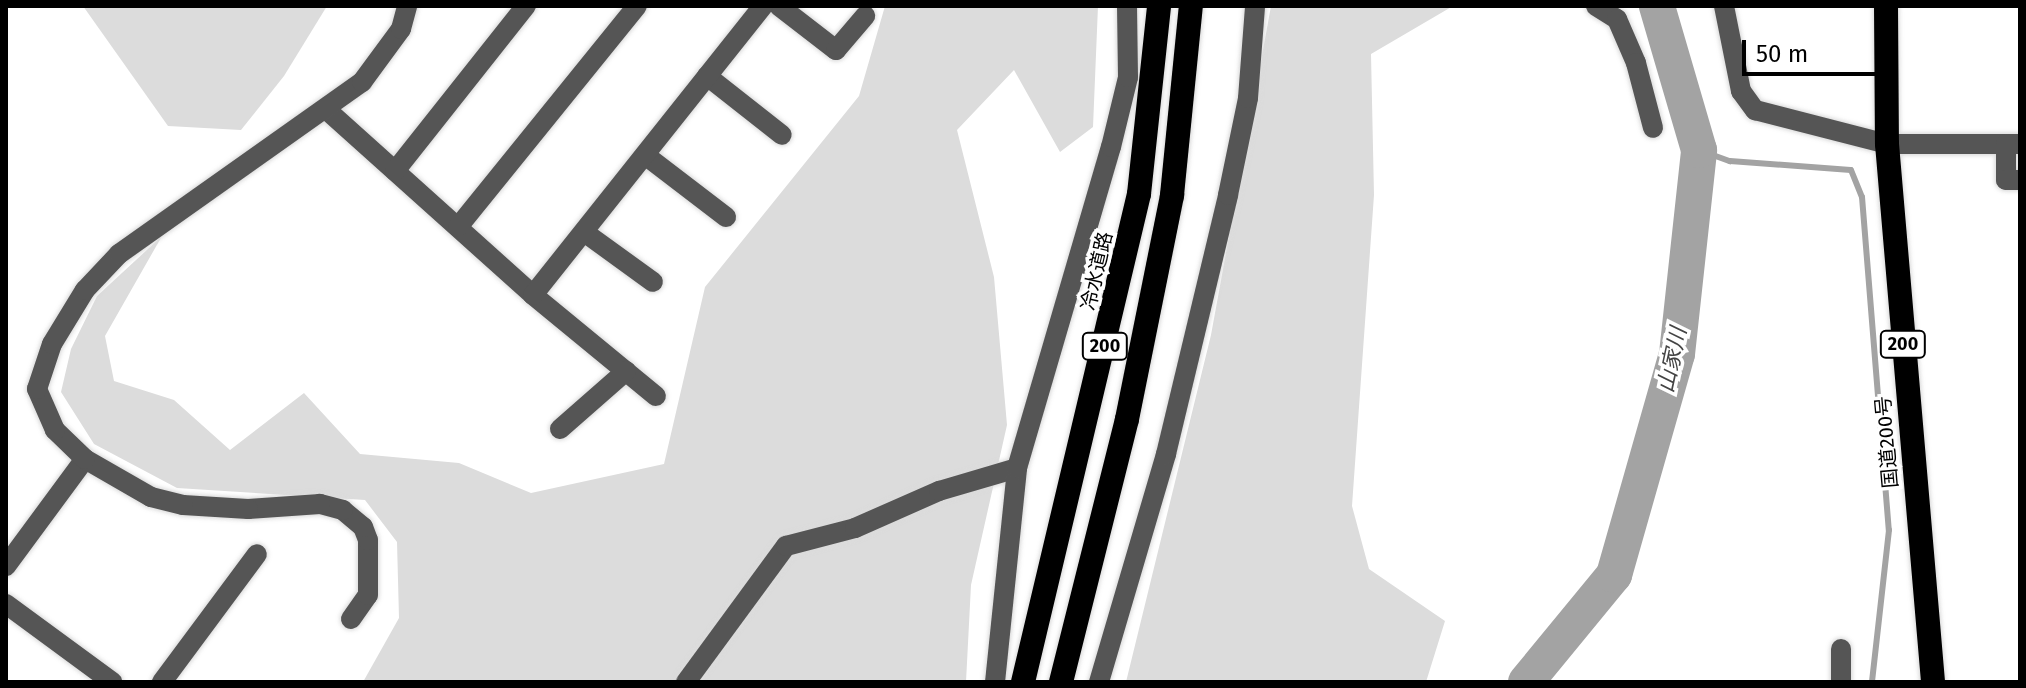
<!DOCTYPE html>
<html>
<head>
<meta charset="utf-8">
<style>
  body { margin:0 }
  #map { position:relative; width:2026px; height:688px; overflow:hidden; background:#fff; font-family:"Fira Sans","Noto Sans JP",sans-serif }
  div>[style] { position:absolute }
  .green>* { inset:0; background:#dcdcdc }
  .stream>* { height:6px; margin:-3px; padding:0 3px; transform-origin:3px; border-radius:3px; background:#a3a3a3 }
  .river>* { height:36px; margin:-18px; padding:0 18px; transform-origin:18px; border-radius:18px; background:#a3a3a3 }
  .roads { filter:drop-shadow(0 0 2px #dbdbdb) drop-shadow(0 0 2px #dbdbdb) }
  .minor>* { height:20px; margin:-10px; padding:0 10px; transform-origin:10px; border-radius:10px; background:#555 }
  .highway>* { height:24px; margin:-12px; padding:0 12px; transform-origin:12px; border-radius:12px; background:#000 }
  span { translate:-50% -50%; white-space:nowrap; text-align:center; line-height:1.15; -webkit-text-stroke:7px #fff; paint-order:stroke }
  .shield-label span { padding:2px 6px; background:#fff; border:2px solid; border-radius:6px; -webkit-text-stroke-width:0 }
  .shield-label { font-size:18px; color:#000; font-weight:700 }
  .street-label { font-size:20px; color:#000 }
  .water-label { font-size:22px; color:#444; font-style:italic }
  .frame { position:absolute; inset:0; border:8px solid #000; pointer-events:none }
  .scale { position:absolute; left:1742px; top:40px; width:152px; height:36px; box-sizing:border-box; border:4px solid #000; border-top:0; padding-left:10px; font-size:24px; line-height:28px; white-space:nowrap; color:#000; -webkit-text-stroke:6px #fff; paint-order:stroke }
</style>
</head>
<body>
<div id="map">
  <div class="green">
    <i style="clip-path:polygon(83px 6px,327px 6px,284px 76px,241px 130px,168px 126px)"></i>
    <i style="clip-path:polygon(885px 6px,1098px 6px,1093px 127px,1060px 152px,1014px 70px,957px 130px,994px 277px,1007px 425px,971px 585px,966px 682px,363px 682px,399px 618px,397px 542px,365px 500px,177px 488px,94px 444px,61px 392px,71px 349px,97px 296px,162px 236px,105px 336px,114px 381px,174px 400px,230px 450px,304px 393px,360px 454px,459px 463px,531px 493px,664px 464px,705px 287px,859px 96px)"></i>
    <i style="clip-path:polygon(1271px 6px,1453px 6px,1371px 54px,1374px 195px,1352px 506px,1369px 569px,1445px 621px,1426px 682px,1126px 682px,1211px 335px)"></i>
  </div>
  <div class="stream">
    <i style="left:1699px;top:150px;width:33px;rotate:20deg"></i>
    <i style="left:1730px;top:161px;width:121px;rotate:4.3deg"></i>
    <i style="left:1851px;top:170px;width:29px;rotate:68deg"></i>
    <i style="left:1862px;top:197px;width:334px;rotate:85.4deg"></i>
    <i style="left:1889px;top:530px;width:153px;rotate:96.4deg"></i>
  </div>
  <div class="river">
    <i style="left:1526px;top:682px;width:139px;rotate:-50.6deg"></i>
    <i style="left:1614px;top:575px;width:230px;rotate:-74.1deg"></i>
    <i style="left:1677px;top:354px;width:205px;rotate:-83.8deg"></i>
    <i style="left:1699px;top:150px;width:150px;rotate:-106.3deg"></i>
  </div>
  <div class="roads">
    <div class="minor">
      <i style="left:779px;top:6px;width:72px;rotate:37.7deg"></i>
      <i style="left:836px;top:50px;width:45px;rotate:-49.5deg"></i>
      <i style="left:1596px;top:6px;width:25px;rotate:32deg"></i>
      <i style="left:1617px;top:19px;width:48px;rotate:66.6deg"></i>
      <i style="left:1636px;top:63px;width:67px;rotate:75.3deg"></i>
      <i style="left:1724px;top:6px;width:87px;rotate:78.7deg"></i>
      <i style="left:1741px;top:91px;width:24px;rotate:54deg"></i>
      <i style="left:1755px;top:110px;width:136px;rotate:14.4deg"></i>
      <i style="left:1887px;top:144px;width:133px"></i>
      <i style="left:707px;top:76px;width:95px;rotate:38.2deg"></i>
      <i style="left:328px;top:111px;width:275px;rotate:41.9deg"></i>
      <i style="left:533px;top:295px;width:159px;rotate:39.4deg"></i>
      <i style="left:2006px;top:144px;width:36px;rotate:90deg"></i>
      <i style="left:2006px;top:180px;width:14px"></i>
      <i style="left:645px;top:155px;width:102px;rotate:37.4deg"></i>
      <i style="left:395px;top:171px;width:211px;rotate:-51.6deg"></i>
      <i style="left:458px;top:227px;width:284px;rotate:-51deg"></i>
      <i style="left:584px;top:232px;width:85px;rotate:35.9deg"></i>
      <i style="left:533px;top:295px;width:369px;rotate:-51.5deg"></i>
      <i style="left:560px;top:429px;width:88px;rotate:-41.3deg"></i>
      <i style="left:6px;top:566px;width:133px;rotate:-53.6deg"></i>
      <i style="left:6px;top:604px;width:132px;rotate:36.3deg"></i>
      <i style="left:351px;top:619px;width:29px;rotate:-55deg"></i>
      <i style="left:368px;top:595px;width:55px;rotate:-90deg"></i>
      <i style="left:368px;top:540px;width:14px;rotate:-111deg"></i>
      <i style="left:363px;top:527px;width:26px;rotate:-140deg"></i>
      <i style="left:343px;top:510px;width:24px;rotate:-165deg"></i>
      <i style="left:320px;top:504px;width:72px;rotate:176deg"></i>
      <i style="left:248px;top:509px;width:65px;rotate:-176.5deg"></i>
      <i style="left:183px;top:505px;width:33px;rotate:-166deg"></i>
      <i style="left:151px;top:497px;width:76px;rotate:-150.1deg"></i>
      <i style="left:85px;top:459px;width:42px;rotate:-136deg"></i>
      <i style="left:55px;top:430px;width:45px;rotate:-113.7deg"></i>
      <i style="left:37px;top:389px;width:47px;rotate:-71.6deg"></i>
      <i style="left:52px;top:344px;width:63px;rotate:-58.6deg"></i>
      <i style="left:85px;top:290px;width:50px;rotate:-46.6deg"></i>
      <i style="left:119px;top:254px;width:298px;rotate:-35.3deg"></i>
      <i style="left:362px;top:82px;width:66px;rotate:-53.7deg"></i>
      <i style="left:401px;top:29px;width:24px;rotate:-75deg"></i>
      <i style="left:1841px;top:649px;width:33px;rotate:90deg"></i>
      <i style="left:162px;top:682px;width:159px;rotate:-53.4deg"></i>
      <i style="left:686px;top:682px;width:169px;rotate:-53.7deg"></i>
      <i style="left:786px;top:546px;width:71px;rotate:-14.6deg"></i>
      <i style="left:855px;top:528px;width:92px;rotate:-23.8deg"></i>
      <i style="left:939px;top:491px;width:81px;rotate:-16.4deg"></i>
      <i style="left:995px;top:682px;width:215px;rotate:-84.1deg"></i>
      <i style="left:1017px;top:468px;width:334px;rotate:-73.7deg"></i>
      <i style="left:1111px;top:147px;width:72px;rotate:-76.3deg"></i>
      <i style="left:1128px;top:77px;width:71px;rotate:-90.8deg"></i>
      <i style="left:1099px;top:682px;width:238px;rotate:-73.6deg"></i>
      <i style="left:1166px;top:454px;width:266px;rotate:-76.5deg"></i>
      <i style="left:1228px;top:195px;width:99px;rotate:-78.3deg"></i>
      <i style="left:1248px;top:98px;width:92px;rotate:-85.6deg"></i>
    </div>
    <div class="highway">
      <i style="left:1886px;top:6px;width:138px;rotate:89.6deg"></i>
      <i style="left:1887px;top:144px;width:540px;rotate:85.11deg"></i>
      <i style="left:1023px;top:682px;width:502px;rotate:-76.63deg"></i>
      <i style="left:1139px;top:194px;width:189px;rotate:-83.9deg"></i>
      <i style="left:1061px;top:682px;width:271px;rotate:-75.9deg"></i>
      <i style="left:1127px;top:419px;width:228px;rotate:-78.6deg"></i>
      <i style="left:1172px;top:195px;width:190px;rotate:-84.3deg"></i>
    </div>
  </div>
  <div class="shield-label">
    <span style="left:1903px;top:344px">200</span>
    <span style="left:1105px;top:346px">200</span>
  </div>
  <div class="street-label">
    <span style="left:1097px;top:271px;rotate:-77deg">冷水道路</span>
    <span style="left:1887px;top:442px;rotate:-95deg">国道200号</span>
  </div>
  <div class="water-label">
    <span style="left:1672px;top:360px;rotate:-78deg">山家川</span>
  </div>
  <div class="frame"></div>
  <div class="scale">50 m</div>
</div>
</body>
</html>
